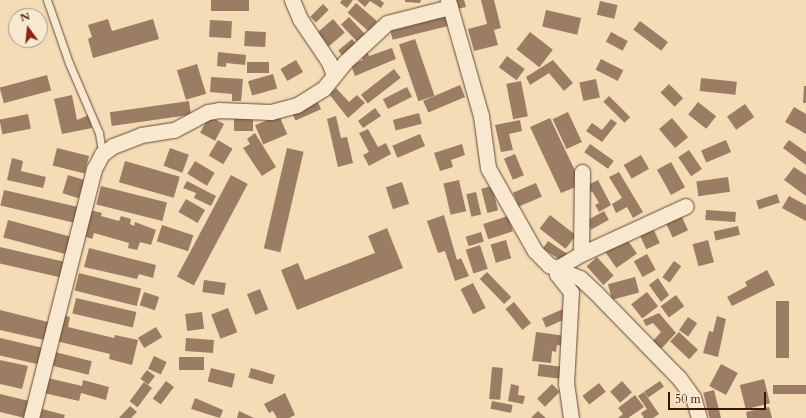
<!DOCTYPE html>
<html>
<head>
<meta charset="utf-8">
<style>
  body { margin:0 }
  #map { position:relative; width:806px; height:418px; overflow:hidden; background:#f4dcb7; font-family:Cardo,serif }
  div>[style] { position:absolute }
  .building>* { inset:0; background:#9a7d63; transform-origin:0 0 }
  .roads { filter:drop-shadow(0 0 1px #684834) drop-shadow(0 0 1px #684834) }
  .lane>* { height:7px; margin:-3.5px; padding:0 3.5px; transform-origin:3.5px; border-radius:3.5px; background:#f8e8d0 }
  .street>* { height:15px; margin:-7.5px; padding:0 7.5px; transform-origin:7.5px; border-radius:7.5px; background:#f8e8d0 }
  span { translate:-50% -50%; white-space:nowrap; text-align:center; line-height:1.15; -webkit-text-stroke:3.5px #f8e8d0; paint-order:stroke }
  .north { position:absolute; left:8px; top:8px; width:40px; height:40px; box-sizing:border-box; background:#f8e8d0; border:1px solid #ac9480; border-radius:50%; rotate:345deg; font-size:11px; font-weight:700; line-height:16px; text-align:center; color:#391708 }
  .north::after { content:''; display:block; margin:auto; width:14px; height:18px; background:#8f2418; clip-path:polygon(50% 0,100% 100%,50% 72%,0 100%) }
  .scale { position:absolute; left:668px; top:392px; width:98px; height:18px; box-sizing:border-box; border:2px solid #391708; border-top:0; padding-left:5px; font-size:12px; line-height:14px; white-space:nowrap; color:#391708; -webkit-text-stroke:3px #f8e8d0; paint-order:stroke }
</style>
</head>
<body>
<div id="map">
  <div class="building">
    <i style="left:211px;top:0;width:38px;height:11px"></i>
    <i style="clip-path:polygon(342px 0,353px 0,347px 8px,340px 3px)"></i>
    <i style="clip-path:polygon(357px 0,380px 0,384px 3px,381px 8px,370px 1px,365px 7px)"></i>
    <i style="clip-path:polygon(405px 0,421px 0,420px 3px,405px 2px)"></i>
    <i style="clip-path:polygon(454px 0,464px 0,466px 7px,457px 9px)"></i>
    <i style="clip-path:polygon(481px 0,494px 0,501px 28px,494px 30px,498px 45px,474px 51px,468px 29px,487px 24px)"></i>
    <i style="left:600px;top:1px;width:18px;height:14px;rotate:13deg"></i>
    <i style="left:356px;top:3px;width:28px;height:13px;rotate:41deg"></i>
    <i style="left:323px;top:4px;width:8px;height:18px;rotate:45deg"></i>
    <i style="left:546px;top:10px;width:36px;height:17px;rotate:13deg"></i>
    <i style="left:446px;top:14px;width:12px;height:58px;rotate:76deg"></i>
    <i style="left:349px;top:17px;width:23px;height:11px;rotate:47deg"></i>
    <i style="clip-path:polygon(108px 19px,112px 31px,153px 19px,159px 39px,93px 58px,88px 39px,92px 37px,88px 25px)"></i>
    <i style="left:333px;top:19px;width:18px;height:21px;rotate:49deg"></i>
    <i style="left:210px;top:20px;width:22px;height:17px;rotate:3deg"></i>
    <i style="left:640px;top:21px;width:35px;height:11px;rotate:37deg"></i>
    <i style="left:245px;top:31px;width:21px;height:15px;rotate:3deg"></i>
    <i style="left:530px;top:32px;width:29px;height:22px;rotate:38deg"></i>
    <i style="left:611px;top:32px;width:19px;height:11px;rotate:28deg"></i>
    <i style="left:352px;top:39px;width:8px;height:18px;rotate:50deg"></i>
    <i style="left:415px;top:39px;width:60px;height:17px;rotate:71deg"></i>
    <i style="clip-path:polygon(392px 48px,396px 59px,355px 76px,351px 65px,363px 60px,360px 52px,366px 49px,369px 56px)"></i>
    <i style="clip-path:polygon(218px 52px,246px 55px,245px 65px,226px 63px,226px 67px,217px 66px)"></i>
    <i style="left:507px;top:56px;width:22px;height:14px;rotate:36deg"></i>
    <i style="left:601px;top:59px;width:25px;height:12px;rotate:27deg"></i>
    <i style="left:296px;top:60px;width:14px;height:18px;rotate:60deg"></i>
    <i style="clip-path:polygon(553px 60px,573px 83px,564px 91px,549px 73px,530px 85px,526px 77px)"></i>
    <i style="left:247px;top:62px;width:22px;height:11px"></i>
    <i style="left:197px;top:64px;width:31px;height:21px;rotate:73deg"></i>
    <i style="left:394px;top:69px;width:11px;height:42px;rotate:52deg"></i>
    <i style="left:273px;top:74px;width:15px;height:26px;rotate:74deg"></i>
    <i style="left:47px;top:75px;width:16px;height:49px;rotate:75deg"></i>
    <i style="clip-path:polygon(211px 77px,243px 79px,241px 101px,232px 101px,232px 94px,210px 92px)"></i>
    <i style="left:701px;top:78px;width:36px;height:13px;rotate:6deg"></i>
    <i style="left:596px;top:79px;width:19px;height:17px;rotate:78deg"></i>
    <i style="left:521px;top:81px;width:36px;height:15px;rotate:79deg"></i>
    <i style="left:669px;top:84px;width:20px;height:12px;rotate:45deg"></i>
    <i style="left:460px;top:85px;width:13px;height:40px;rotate:67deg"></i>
    <i style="clip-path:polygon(804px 86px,806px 86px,806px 103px,803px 103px)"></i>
    <i style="left:407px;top:87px;width:11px;height:27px;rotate:63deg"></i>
    <i style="clip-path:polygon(336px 88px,349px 102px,357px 95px,365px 103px,348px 118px,329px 94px)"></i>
    <i style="clip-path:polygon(72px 95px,77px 120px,89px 115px,92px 128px,62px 134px,54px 99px)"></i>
    <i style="left:609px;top:96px;width:30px;height:8px;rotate:45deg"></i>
    <i style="left:317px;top:100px;width:10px;height:28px;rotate:66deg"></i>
    <i style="left:189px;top:101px;width:14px;height:80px;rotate:82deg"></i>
    <i style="left:698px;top:102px;width:23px;height:16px;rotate:38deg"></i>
    <i style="left:745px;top:104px;width:16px;height:22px;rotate:55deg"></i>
    <i style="clip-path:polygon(794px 107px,806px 114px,806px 134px,785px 122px)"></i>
    <i style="clip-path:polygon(375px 108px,381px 116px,363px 128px,358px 121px)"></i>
    <i style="left:568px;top:112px;width:33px;height:17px;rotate:65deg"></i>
    <i style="left:419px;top:113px;width:11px;height:27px;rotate:75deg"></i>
    <i style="left:28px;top:114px;width:15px;height:29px;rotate:79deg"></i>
    <i style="left:279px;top:115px;width:21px;height:26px;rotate:67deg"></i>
    <i style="left:209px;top:116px;width:17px;height:19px;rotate:28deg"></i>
    <i style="clip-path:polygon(336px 116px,341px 138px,347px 137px,353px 163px,338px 167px,327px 119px)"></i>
    <i style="left:234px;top:117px;width:19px;height:14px"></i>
    <i style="clip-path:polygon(550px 118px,578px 177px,578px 186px,561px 193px,530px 127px)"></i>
    <i style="left:672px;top:118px;width:25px;height:17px;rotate:50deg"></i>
    <i style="clip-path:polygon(611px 119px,617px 123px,602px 142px,586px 131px,592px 123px,602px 130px)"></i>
    <i style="clip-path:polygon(520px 120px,522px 131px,509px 134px,513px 150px,501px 152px,495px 125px)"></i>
    <i style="clip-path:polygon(368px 129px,378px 147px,386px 143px,391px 154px,369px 166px,363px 155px,369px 152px,359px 133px)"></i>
    <i style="clip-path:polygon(255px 133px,276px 167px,262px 176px,243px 148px,250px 144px,247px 139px)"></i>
    <i style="left:420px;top:134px;width:13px;height:30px;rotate:67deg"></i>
    <i style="left:218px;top:140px;width:17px;height:18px;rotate:31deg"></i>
    <i style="left:726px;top:140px;width:13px;height:27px;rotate:67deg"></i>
    <i style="clip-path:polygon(789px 140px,806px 152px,806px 165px,783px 148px)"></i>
    <i style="clip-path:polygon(462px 144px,465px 155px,451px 160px,453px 167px,440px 171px,434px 153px)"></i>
    <i style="left:590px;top:144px;width:29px;height:10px;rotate:35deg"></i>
    <i style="left:57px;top:148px;width:33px;height:18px;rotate:14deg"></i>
    <i style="left:170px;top:148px;width:20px;height:19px;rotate:20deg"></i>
    <i style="left:287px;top:148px;width:17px;height:103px;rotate:13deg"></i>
    <i style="left:689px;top:150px;width:23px;height:13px;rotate:56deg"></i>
    <i style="left:515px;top:154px;width:23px;height:12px;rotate:67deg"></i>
    <i style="left:641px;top:155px;width:16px;height:20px;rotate:60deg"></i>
    <i style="clip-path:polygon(12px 158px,23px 161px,21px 171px,46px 177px,43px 188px,7px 180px)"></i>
    <i style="left:125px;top:161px;width:57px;height:22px;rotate:16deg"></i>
    <i style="left:195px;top:161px;width:23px;height:15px;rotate:31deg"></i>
    <i style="left:671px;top:162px;width:29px;height:16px;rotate:61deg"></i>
    <i style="clip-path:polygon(794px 167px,806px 175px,806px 196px,784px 180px)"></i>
    <i style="clip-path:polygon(619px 172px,643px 212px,633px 218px,627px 207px,616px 213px,612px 204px,622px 198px,609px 177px)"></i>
    <i style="left:68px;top:175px;width:17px;height:19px;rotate:17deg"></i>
    <i style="left:231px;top:175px;width:19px;height:115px;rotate:28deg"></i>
    <i style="left:728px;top:177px;width:15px;height:32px;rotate:82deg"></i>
    <i style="left:459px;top:180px;width:32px;height:16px;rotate:77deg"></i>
    <i style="clip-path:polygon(598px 180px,611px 205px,599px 212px,595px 205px,599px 203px,592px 191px,588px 194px,584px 187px)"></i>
    <i style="clip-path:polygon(187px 181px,216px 196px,211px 206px,194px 198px,196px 193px,183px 188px)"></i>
    <i style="left:402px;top:182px;width:23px;height:17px;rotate:72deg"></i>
    <i style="left:536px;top:183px;width:15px;height:25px;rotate:67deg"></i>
    <i style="left:101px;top:186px;width:68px;height:19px;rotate:14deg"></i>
    <i style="left:492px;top:186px;width:25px;height:11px;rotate:76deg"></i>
    <i style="left:4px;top:190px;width:77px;height:16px;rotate:13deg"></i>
    <i style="left:476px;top:192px;width:23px;height:10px;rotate:77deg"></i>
    <i style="left:777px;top:194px;width:9px;height:22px;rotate:72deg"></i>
    <i style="clip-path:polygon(789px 196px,806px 205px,806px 221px,782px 208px)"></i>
    <i style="left:186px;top:199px;width:22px;height:15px;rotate:30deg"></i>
    <i style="clip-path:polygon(90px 210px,102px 213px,101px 216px,119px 221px,121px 216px,131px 219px,130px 224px,134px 226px,135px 222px,156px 230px,151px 245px,140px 242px,137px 250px,128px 248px,129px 243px,94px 233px,92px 239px,84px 236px)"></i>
    <i style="left:706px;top:210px;width:30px;height:10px;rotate:4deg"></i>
    <i style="left:604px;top:211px;width:10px;height:20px;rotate:61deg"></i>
    <i style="left:680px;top:213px;width:19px;height:17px;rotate:65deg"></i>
    <i style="clip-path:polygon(444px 215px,457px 260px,461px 258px,469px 276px,455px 281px,445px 251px,438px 253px,427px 221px)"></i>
    <i style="left:550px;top:215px;width:33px;height:17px;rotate:38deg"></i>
    <i style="left:508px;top:216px;width:16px;height:26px;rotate:72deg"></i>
    <i style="left:8px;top:220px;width:66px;height:18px;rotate:15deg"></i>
    <i style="left:651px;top:224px;width:21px;height:15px;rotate:65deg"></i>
    <i style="left:162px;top:225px;width:33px;height:17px;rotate:18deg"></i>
    <i style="left:738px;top:226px;width:9px;height:25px;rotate:77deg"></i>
    <i style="clip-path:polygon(387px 228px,403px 268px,297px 310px,281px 270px,298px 263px,305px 280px,375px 253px,368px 236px)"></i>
    <i style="left:481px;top:232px;width:10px;height:16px;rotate:73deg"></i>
    <i style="left:626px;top:238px;width:19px;height:25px;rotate:55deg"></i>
    <i style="left:506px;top:240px;width:19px;height:16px;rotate:74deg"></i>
    <i style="left:708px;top:240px;width:23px;height:16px;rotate:75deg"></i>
    <i style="left:548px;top:241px;width:23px;height:9px;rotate:34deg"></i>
    <i style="left:480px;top:245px;width:25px;height:15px;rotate:72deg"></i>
    <i style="left:0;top:247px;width:65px;height:16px;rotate:13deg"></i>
    <i style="clip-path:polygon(89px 248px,156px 265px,153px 278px,139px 274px,137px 279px,84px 267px)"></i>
    <i style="left:647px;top:254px;width:18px;height:15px;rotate:61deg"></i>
    <i style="left:597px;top:257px;width:25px;height:14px;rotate:48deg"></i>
    <i style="left:674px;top:261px;width:9px;height:20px;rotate:36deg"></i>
    <i style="clip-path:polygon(767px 270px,775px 285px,732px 306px,727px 297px,747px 286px,745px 282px)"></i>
    <i style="left:487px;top:272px;width:35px;height:10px;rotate:46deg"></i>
    <i style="left:79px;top:273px;width:64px;height:18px;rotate:14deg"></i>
    <i style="left:635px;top:277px;width:16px;height:28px;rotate:75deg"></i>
    <i style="clip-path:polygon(658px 278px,669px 295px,661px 302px,649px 285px)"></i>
    <i style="left:204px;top:280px;width:22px;height:12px;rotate:8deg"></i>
    <i style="left:473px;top:283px;width:28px;height:14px;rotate:63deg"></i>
    <i style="left:260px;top:289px;width:22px;height:14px;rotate:68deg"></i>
    <i style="left:144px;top:292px;width:16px;height:14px;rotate:18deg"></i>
    <i style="left:647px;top:292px;width:18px;height:20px;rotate:52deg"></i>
    <i style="left:676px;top:295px;width:14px;height:19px;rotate:54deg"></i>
    <i style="left:76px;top:298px;width:62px;height:16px;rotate:13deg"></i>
    <i style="left:776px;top:301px;width:13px;height:57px"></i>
    <i style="left:514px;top:302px;width:27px;height:11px;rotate:51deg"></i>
    <i style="left:228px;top:308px;width:26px;height:18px;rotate:69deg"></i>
    <i style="left:563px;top:309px;width:10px;height:23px;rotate:66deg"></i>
    <i style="clip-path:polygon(0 310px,48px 322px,44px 340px,0 330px)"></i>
    <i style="left:202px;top:312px;width:17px;height:17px;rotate:83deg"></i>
    <i style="clip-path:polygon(659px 313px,676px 333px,660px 350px,652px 342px,661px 332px,653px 323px,646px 326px,643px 320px)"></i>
    <i style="clip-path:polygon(62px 315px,70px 317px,68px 327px,114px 338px,115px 335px,138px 340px,132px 365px,109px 359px,110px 354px,56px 341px)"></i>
    <i style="clip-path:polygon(717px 316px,726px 319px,718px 357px,703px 353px,709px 331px,713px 332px)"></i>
    <i style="left:688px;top:317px;width:11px;height:16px;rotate:34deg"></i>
    <i style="left:156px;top:327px;width:12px;height:21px;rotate:59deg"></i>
    <i style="clip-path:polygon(536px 332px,566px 336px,565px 346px,557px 345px,556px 352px,552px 351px,551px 363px,532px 361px)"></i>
    <i style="left:679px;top:332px;width:26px;height:13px;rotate:43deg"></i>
    <i style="left:0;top:338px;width:43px;height:17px;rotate:13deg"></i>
    <i style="left:186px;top:338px;width:28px;height:13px;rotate:4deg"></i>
    <i style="left:55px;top:352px;width:38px;height:14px;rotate:14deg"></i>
    <i style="left:154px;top:356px;width:14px;height:14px;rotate:25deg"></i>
    <i style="left:204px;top:357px;width:13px;height:25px;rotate:90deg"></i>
    <i style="clip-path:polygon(0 360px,28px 366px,22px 389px,0 384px)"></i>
    <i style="left:539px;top:364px;width:23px;height:12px;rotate:7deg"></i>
    <i style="left:721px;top:364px;width:19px;height:25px;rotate:28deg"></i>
    <i style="left:492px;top:367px;width:11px;height:32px;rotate:5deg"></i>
    <i style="left:211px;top:368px;width:25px;height:14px;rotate:14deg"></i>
    <i style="left:251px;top:368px;width:25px;height:10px;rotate:16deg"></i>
    <i style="left:147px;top:370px;width:10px;height:11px;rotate:37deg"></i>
    <i style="clip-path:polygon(48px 378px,82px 386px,83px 380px,109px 387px,106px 400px,81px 393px,79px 401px,44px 393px)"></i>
    <i style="left:764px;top:379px;width:25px;height:25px;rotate:76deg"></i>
    <i style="left:166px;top:381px;width:10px;height:22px;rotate:37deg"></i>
    <i style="left:622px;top:381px;width:15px;height:16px;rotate:48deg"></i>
    <i style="left:660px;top:381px;width:7px;height:19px;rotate:56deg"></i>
    <i style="left:144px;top:382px;width:10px;height:24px;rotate:37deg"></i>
    <i style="left:599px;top:383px;width:11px;height:21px;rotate:52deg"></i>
    <i style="clip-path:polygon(511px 384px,519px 386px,518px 395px,525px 396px,523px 404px,508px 401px)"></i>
    <i style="left:552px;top:384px;width:11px;height:21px;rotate:45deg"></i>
    <i style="left:806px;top:385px;width:9px;height:33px;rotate:90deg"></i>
    <i style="left:714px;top:390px;width:29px;height:11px;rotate:76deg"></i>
    <i style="clip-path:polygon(644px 392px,659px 414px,653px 418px,644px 418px,641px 413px,647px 409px,638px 396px)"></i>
    <i style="clip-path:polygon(285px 393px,295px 415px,289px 418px,277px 418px,273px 411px,269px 413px,264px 404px)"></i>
    <i style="clip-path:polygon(0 394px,29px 401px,25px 418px,0 412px)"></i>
    <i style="clip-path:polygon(635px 395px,644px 407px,628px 418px,618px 418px,623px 414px,618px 408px)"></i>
    <i style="clip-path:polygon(195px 398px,223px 410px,220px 418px,191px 409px)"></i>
    <i style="left:492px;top:401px;width:21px;height:8px;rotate:11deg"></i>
    <i style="clip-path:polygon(130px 406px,137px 412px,131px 418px,119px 418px)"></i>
    <i style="clip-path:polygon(769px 407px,772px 418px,747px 418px,746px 412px)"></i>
    <i style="clip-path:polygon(42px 409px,65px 415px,64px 418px,40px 418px)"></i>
    <i style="clip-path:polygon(239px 411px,254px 418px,237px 418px)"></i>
    <i style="clip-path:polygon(538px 411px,546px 418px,531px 418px)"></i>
  </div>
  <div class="roads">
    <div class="lane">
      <i style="left:47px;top:0;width:67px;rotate:70.8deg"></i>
      <i style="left:69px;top:63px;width:76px;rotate:66.8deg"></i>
      <i style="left:99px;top:133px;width:20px;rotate:81deg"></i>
    </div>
    <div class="street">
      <i style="left:292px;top:0;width:21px;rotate:67deg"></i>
      <i style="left:300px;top:19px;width:52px;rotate:56deg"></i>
      <i style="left:329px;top:62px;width:14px;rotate:69deg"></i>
      <i style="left:448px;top:0;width:121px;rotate:74.1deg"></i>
      <i style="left:481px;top:116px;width:52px;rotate:82.3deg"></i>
      <i style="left:488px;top:168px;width:95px;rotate:60.5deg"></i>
      <i style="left:535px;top:251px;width:20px;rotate:45deg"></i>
      <i style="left:549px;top:265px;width:34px;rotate:23deg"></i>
      <i style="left:580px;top:278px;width:22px;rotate:43deg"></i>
      <i style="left:596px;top:293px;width:119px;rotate:45.7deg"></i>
      <i style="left:679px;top:378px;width:24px;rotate:54deg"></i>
      <i style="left:693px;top:397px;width:22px;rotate:74deg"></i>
      <i style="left:581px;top:254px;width:115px;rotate:-24.6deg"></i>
      <i style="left:31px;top:418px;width:257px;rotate:-75.8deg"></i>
      <i style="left:94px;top:169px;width:17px;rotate:-62deg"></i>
      <i style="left:102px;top:154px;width:14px;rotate:-36deg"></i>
      <i style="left:113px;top:146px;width:30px;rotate:-21deg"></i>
      <i style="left:141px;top:135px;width:33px;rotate:-9deg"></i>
      <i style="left:174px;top:130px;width:38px;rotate:-28deg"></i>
      <i style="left:208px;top:112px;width:11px;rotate:-10deg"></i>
      <i style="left:219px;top:110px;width:52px;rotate:2.2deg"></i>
      <i style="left:271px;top:112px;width:27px;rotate:-15deg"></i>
      <i style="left:297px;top:105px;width:32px;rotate:-32deg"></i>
      <i style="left:324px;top:88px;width:33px;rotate:-51deg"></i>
      <i style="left:345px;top:62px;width:57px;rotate:-42.9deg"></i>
      <i style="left:387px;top:23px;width:65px;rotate:-14.3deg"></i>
      <i style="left:571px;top:418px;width:34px;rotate:-98deg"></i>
      <i style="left:566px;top:384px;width:92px;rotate:-86.9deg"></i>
      <i style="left:571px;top:292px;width:23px;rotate:-128deg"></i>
      <i style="left:557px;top:274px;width:7px;rotate:-74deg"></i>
      <i style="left:559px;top:267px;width:26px;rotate:-31deg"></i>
      <i style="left:581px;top:254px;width:82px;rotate:-89.3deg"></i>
    </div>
  </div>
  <div class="north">N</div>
  <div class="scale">50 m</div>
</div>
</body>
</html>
